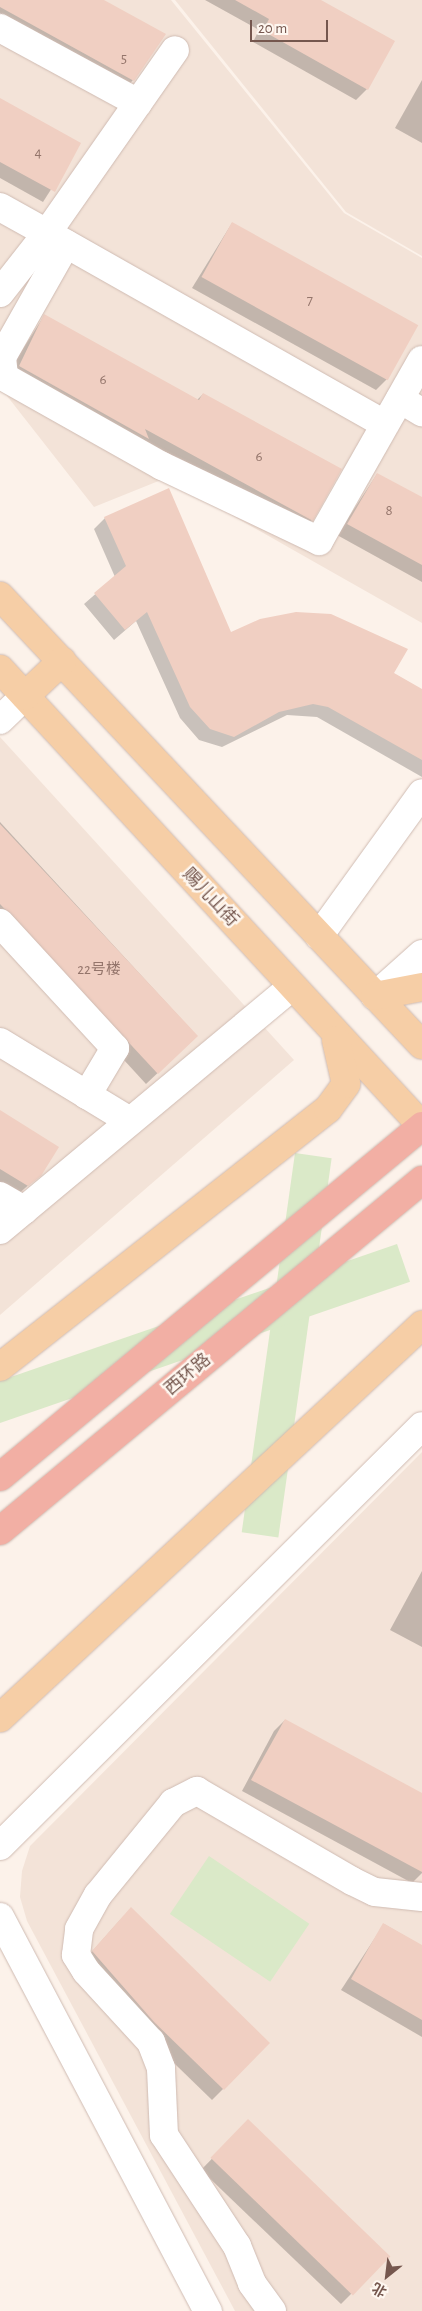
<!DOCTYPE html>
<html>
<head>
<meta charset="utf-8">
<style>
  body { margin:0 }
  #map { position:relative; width:422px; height:2311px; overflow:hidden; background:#fcf2ea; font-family:"Alegreya Sans","Noto Sans SC",sans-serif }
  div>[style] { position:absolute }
  .residential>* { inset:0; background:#f3e3d8 }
  .green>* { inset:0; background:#dae9c8; transform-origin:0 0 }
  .shadow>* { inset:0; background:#0003 }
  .building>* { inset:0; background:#f0cfc2; transform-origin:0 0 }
  .roads { filter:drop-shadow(0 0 1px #cfbbb2) drop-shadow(0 0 1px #cfbbb2) }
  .minor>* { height:28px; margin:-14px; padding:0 14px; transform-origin:14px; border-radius:14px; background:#fff }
  .major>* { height:28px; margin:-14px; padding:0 14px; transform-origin:14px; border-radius:14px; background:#f6cea6 }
  .highway>* { height:28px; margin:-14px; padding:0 14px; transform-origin:14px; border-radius:14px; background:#f2afa4 }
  span { translate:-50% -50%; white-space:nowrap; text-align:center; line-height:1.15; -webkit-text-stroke:5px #fef7f0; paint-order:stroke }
  .number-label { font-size:15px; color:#94756b }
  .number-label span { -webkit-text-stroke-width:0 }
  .street-label { font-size:18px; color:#75574e }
  .north { position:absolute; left:362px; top:2251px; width:50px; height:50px; -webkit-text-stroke:4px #fef7f0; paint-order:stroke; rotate:209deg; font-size:14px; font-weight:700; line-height:20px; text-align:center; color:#75574e }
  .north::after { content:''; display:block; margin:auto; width:18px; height:22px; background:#75574e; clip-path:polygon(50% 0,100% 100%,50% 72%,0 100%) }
  .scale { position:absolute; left:250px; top:20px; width:78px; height:22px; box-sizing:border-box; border:2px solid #75574e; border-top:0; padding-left:6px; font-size:15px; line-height:18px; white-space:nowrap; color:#75574e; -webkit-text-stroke:4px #fef7f0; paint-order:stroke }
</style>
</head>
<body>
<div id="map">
  <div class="residential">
    <i style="clip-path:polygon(0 0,171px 0,344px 213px,422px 258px,422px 623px,166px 478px,94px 507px,0 387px)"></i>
    <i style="clip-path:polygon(175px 0,422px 0,422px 256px,346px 212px)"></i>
    <i style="clip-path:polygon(0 737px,294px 1060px,0 1315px)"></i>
    <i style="clip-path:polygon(422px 1452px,422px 2311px,235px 2311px,27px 1921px,20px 1897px,22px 1871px,30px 1846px)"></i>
  </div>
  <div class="green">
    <i style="left:295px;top:1153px;width:37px;height:383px;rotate:8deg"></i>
    <i style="left:397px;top:1244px;width:40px;height:519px;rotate:71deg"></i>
    <i style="left:209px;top:1856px;width:121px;height:70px;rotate:34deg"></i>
  </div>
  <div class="shadow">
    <i style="clip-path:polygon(0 0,102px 0,133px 80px,123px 91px,0 23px)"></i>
    <i style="clip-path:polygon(205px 0,319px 0,367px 89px,356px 100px,253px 42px,259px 30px)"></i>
    <i style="clip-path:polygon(422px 80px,422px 143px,395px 128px)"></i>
    <i style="clip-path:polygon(0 99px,80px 144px,43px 202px,0 178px)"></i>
    <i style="clip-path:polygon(232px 223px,387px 379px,376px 390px,192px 288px)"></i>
    <i style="clip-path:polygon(44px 316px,197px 400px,203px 394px,312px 520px,301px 531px,8px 372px)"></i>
    <i style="clip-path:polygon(377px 474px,422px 499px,422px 582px,337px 535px)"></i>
    <i style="clip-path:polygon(105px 518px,230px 634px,331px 615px,406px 649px,393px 673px,422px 690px,422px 777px,317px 717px,287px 715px,222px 747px,199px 740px,180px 718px,136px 621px,114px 640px,84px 604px,115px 577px,94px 529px)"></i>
    <i style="clip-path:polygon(0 822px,197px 1036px,146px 1084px,0 925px)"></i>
    <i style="clip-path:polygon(0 1112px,40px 1175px,16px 1196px,0 1186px)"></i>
    <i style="clip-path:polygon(422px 1571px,422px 1647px,390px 1630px)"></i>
    <i style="clip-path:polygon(285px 1720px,422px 1794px,422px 1873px,412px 1883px,242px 1791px,274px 1731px)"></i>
    <i style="clip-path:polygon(120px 1920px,269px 2043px,212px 2100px,143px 2033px,82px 1963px)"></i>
    <i style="clip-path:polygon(384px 1924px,422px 1946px,422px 2037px,341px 1990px)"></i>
    <i style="clip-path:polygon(238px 2132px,389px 2256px,341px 2304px,201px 2170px)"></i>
  </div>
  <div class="building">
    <i style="clip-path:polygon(0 0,104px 0,166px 34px,134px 81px,0 7px)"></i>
    <i style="clip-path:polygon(235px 0,321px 0,395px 41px,368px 90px,263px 31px,269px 19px)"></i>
    <i style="clip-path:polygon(0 98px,81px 143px,55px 192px,0 162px)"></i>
    <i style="left:232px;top:222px;width:213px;height:63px;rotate:29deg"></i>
    <i style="clip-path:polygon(44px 314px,199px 400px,203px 393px,342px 469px,313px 521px,145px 429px,149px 439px,19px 366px)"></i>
    <i style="clip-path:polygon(377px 473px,422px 497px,422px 565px,347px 524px)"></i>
    <i style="clip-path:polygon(169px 488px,231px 632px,260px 619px,296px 612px,331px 614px,408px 649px,394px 673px,422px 689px,422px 760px,328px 707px,313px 704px,279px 712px,234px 737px,210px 729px,190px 707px,147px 612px,125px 630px,94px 593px,126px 566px,104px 517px)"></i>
    <i style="clip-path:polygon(0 824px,198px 1036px,158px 1074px,0 904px)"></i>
    <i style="clip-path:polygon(0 1110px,59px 1147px,41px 1176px,28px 1186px,0 1169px)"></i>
    <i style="clip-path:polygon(285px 1719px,422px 1793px,422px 1872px,251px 1780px)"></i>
    <i style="clip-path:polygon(131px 1907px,270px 2043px,224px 2090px,154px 2022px,92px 1951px)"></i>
    <i style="clip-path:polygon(383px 1923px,422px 1945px,422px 2020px,351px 1979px)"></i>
    <i style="left:248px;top:2119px;width:198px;height:54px;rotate:44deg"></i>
  </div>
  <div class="roads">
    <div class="minor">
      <i style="left:0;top:28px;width:157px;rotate:28.5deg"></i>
      <i style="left:0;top:207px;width:54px;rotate:29deg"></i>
      <i style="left:47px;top:233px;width:223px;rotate:-55deg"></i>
      <i style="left:66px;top:244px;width:130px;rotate:119.5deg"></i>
      <i style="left:2px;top:357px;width:20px;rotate:84deg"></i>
      <i style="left:4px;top:377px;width:181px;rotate:29.4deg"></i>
      <i style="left:162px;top:466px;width:174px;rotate:25.5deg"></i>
      <i style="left:319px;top:541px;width:208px;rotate:-60.4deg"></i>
      <i style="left:0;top:293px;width:76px;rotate:-51.9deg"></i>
      <i style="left:47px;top:233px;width:388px;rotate:29.5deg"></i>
      <i style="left:400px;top:399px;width:26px;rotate:31deg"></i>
      <i style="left:0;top:720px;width:35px;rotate:-44deg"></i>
      <i style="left:0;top:923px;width:170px;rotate:47.4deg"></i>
      <i style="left:115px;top:1048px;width:55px;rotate:120.8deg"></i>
      <i style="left:319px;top:936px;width:176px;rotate:-54.2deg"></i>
      <i style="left:375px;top:996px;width:63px;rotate:-41.8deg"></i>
      <i style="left:0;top:1042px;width:152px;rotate:31.3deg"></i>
      <i style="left:0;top:1196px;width:28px;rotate:30deg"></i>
      <i style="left:0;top:1230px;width:380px;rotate:-39.8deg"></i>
      <i style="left:0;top:1846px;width:595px;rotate:-44.86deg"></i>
      <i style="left:0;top:1917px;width:446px;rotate:62.2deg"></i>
      <i style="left:272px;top:2311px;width:34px;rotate:-126deg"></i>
      <i style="left:252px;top:2283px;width:40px;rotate:-112deg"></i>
      <i style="left:237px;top:2246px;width:133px;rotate:-123.3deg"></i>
      <i style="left:164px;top:2135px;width:67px;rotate:-92.6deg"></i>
      <i style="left:161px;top:2068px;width:28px;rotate:-111deg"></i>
      <i style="left:151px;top:2042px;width:96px;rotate:-132.5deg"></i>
      <i style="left:86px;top:1971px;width:19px;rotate:-122deg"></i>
      <i style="left:76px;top:1955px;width:26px;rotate:-83deg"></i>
      <i style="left:79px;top:1929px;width:39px;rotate:-61deg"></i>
      <i style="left:98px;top:1895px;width:119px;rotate:-50.8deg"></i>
      <i style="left:173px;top:1803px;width:27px;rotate:-27deg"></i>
      <i style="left:197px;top:1791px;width:179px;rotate:30.1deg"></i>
      <i style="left:352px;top:1881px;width:25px;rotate:26deg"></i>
      <i style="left:375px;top:1892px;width:47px;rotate:6.1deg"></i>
    </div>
    <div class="major">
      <i style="left:0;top:596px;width:616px;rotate:46.78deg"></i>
      <i style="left:0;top:669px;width:622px;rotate:47.28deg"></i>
      <i style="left:25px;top:696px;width:51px;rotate:-43.4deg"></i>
      <i style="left:375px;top:996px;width:48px;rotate:-10.8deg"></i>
      <i style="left:0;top:1367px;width:417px;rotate:-38.2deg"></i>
      <i style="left:328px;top:1109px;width:31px;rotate:-54deg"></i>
      <i style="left:346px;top:1084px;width:45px;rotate:-102.8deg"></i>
      <i style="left:0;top:1718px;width:577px;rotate:-42.96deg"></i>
    </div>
    <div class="highway">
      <i style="left:0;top:1477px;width:549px;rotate:-39.75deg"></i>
      <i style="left:0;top:1531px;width:549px;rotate:-39.75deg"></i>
    </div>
  </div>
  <div class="number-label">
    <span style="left:124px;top:59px">5</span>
    <span style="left:38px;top:153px">4</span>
    <span style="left:310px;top:301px">7</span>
    <span style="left:103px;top:380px">6</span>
    <span style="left:259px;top:457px">6</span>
    <span style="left:389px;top:511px">8</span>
    <span style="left:99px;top:970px">22号楼</span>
  </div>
  <div class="street-label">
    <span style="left:210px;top:898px;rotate:47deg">赐儿山街</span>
    <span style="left:188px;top:1375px;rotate:-40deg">西环路</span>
  </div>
  <div class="north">北</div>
  <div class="scale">20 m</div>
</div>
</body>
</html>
